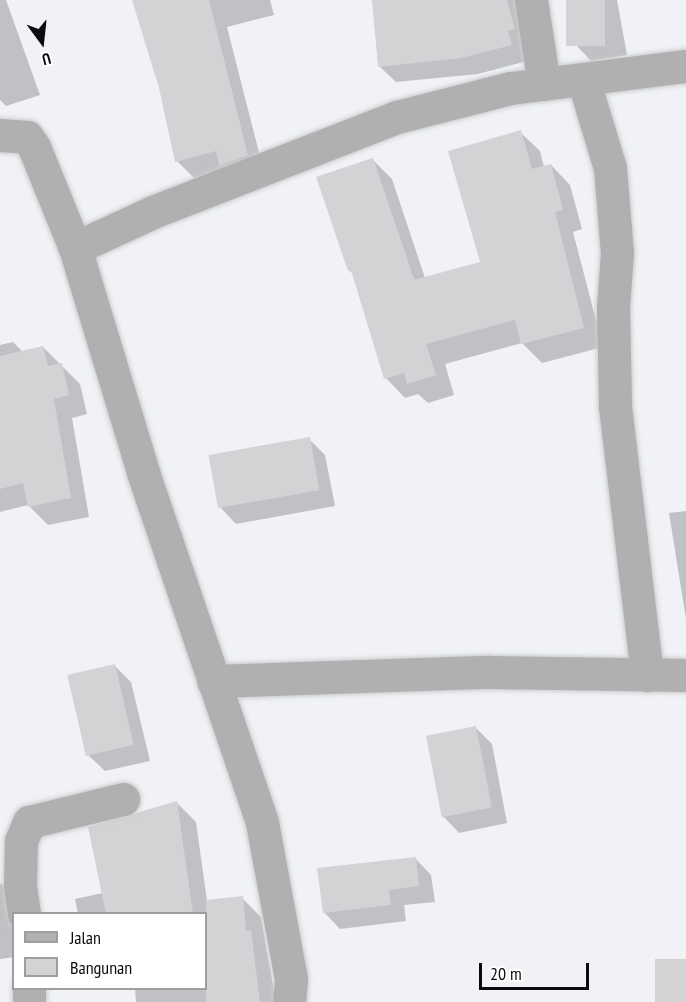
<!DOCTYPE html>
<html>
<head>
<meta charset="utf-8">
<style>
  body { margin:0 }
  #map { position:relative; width:686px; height:1002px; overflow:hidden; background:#f0f2f5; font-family:"PT Sans Narrow",sans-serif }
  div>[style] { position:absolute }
  .shadow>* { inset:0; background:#0003 }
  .building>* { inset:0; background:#d5d2d5; transform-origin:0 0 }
  .roads { filter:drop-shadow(0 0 2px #cbcdd0) drop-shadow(0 0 2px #cbcdd0) }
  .street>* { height:33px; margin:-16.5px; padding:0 16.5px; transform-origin:16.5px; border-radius:16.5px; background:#b1afb0 }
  span { translate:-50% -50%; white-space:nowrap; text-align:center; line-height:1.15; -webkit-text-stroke:4.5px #fff; paint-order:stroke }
  .legend { position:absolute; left:12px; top:912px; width:195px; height:78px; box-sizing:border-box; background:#fff; border:2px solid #9d9e9e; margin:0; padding:8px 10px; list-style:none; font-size:18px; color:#0b0c0d }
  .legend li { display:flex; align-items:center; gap:12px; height:30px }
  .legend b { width:30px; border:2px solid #9d9e9e }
  .north { position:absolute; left:12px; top:12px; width:60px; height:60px; -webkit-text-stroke:4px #fff; paint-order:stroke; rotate:165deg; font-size:16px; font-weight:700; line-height:24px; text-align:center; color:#0b0c0d }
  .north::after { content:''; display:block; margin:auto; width:21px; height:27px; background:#0b0c0d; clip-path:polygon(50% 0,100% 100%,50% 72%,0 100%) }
  .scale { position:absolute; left:479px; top:963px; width:110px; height:27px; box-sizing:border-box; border:3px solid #0b0c0d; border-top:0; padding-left:8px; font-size:18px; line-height:21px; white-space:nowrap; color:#0b0c0d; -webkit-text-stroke:4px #fff; paint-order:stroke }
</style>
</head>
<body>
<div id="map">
  <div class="shadow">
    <i style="clip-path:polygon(0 0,6px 0,40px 95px,6px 106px,0 100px)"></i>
    <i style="clip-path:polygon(151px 0,270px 0,274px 15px,227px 27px,264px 172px,225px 170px,194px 178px,177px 161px)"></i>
    <i style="clip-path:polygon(373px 0,518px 0,527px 61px,478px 74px,396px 82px,379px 66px)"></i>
    <i style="clip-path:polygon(567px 0,617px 0,627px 55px,591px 61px,575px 44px)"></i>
    <i style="clip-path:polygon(520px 132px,540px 151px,544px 167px,551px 165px,570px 185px,582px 229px,573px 232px,603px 347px,542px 363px,522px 343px,445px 364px,454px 395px,428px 403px,418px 394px,405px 398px,386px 378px,354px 275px,349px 270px,372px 159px,392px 179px,425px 278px,482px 263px)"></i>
    <i style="clip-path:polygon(13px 342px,23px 352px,43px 347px,80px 384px,87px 414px,72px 418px,89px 517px,48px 525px,28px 505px,0 512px,0 345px)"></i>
    <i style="clip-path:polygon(309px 439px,325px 455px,335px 506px,236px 524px,220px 507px)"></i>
    <i style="clip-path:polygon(686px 511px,686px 619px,669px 513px)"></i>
    <i style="clip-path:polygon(115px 666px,131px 682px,150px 761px,105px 771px,88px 755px)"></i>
    <i style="clip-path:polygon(476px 728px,492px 744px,507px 823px,459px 833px,443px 816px)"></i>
    <i style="clip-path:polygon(177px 803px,196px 822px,207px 901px,242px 898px,261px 917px,276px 1002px,136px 1002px,135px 988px,206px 988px,206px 914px,78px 914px,75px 899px,103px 893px)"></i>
    <i style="clip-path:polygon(415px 858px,431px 875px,435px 902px,404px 905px,406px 921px,340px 929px,324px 912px)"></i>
    <i style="clip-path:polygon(0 883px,14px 897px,14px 957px,0 959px)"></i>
  </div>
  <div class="building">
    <i style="clip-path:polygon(132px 0,209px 0,248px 155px,219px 166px,216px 151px,175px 162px,159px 88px)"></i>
    <i style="clip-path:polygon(372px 0,507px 0,515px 29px,508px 31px,512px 45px,461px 58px,378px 67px)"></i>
    <i style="left:566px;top:0;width:39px;height:46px"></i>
    <i style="clip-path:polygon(521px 130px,532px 169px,551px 164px,563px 210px,555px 212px,584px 328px,521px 344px,515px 320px,426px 344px,436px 375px,407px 384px,404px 373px,384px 379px,351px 270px,348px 271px,316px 177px,373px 158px,414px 279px,417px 279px,480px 262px,448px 151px)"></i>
    <i style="clip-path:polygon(43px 346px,48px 366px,62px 363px,69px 395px,54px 399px,71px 498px,28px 507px,23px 483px,0 489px,0 356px)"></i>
    <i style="left:310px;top:437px;width:54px;height:103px;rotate:80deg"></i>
    <i style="left:115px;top:664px;width:83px;height:49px;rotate:77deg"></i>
    <i style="left:476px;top:726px;width:83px;height:51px;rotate:79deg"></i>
    <i style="clip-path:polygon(177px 801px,193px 914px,106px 914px,88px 827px)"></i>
    <i style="clip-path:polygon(416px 857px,419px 886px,389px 890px,391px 905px,323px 913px,317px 868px)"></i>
    <i style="clip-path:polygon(243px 896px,246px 931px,251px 930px,260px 1002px,206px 1002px,206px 900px)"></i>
    <i style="left:655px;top:959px;width:31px;height:43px"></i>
  </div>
  <div class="roads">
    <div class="street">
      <i style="left:531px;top:0;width:85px;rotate:81.2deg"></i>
      <i style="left:583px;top:79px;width:93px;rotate:73.1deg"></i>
      <i style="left:610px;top:168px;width:85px;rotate:85.3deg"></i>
      <i style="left:617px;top:253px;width:55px;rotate:94.2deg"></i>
      <i style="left:613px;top:308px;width:98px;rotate:88.8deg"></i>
      <i style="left:615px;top:406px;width:271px;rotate:83.2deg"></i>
      <i style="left:0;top:135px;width:27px;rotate:4deg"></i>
      <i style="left:27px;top:137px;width:12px;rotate:55deg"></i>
      <i style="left:34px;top:147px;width:109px;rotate:67.9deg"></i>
      <i style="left:213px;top:681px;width:276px;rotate:-1.9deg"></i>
      <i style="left:489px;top:672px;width:197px;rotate:0.9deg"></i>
      <i style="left:24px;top:914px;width:30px;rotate:-98deg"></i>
      <i style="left:20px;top:884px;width:43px;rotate:-88.7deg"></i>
      <i style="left:21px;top:841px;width:21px;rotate:-67deg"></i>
      <i style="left:29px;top:822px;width:97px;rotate:-13.7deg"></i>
      <i style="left:29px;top:1002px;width:14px;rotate:-90deg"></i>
      <i style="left:289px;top:1002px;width:23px;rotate:-85deg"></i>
      <i style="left:291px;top:979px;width:160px;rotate:-100.5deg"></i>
      <i style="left:262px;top:822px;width:367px;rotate:-108.8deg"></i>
      <i style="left:144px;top:475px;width:237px;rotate:-106.9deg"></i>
      <i style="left:75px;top:248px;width:86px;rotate:-24.8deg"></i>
      <i style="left:153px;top:212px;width:262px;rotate:-21.3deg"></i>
      <i style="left:397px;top:117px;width:118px;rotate:-14.3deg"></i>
      <i style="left:511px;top:88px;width:176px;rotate:-7.2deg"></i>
    </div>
  </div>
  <ul class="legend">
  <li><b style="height:8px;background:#b1afb0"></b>Jalan</li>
  <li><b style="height:16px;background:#d5d2d5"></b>Bangunan</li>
  </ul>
  <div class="north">U</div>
  <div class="scale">20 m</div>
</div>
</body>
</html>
